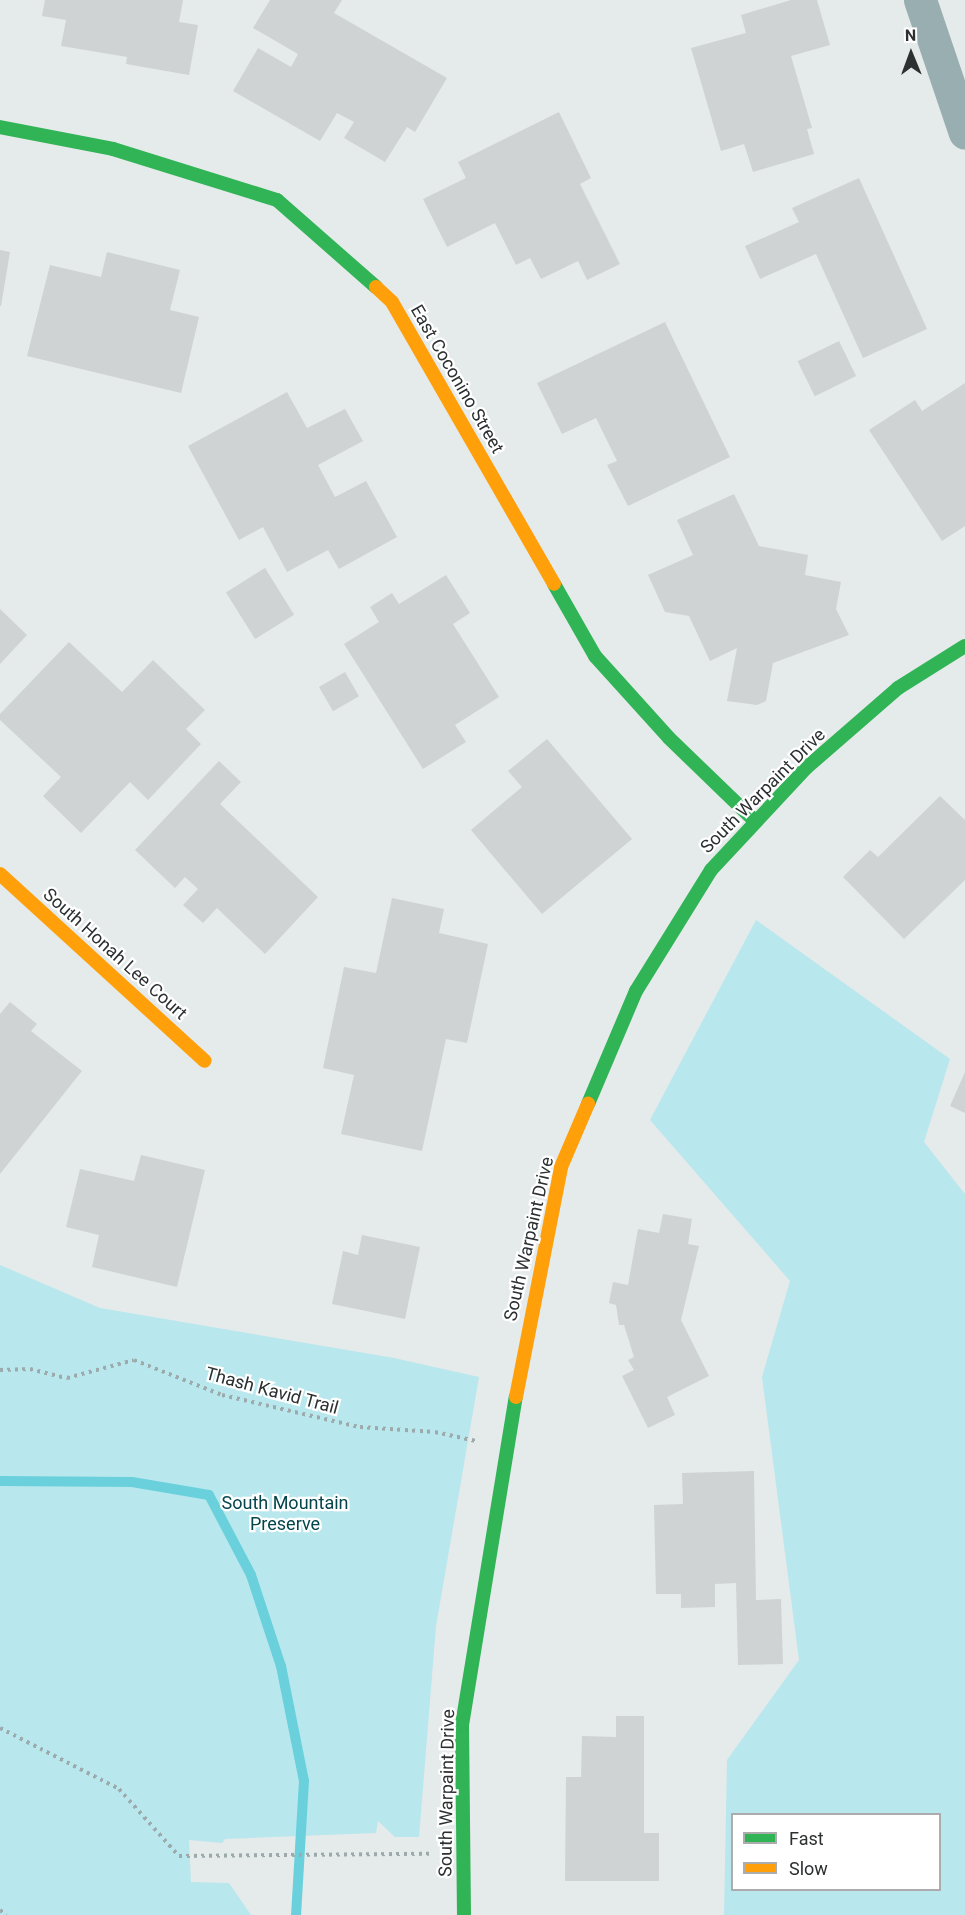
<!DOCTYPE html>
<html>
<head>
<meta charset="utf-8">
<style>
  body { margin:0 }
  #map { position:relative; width:965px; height:1915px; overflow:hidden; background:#e5eaeb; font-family:Roboto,sans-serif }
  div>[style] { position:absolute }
  .green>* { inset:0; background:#b8e7ed }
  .stream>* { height:10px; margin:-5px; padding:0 5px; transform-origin:5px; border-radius:5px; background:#6ad1dc }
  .building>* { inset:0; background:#cfd3d4; transform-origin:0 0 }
  .path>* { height:4px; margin-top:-2px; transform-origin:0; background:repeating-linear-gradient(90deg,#9caaac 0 3px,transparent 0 7.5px) }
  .street>* { height:33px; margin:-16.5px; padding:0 16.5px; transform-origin:16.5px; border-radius:16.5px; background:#98aeb0 }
  .fast>* { height:14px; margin:-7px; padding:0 7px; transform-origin:7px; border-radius:7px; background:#30b455 }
  .slow>* { height:14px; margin:-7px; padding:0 7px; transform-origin:7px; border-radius:7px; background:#ff9f0a }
  span { translate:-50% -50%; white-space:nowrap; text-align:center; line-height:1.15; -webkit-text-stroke:4.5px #fff; paint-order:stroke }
  .street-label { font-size:18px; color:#2c3030 }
  .park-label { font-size:18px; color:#03454b }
  .legend { position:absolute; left:731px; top:1813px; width:210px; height:78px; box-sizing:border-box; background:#fff; border:2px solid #abacac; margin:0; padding:8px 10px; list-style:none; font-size:18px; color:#2c3030 }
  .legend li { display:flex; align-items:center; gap:12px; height:30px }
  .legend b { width:30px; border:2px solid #abacac }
  .north { position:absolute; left:881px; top:24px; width:60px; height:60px; -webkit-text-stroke:4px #fff; paint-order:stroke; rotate:359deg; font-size:16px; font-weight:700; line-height:24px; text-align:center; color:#2c3030 }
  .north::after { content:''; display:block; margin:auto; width:21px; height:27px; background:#2c3030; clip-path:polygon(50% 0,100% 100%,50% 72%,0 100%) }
</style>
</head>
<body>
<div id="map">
  <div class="green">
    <i style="clip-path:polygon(evenodd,756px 920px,950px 1059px,924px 1142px,965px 1194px,965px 1915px,724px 1915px,727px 1760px,799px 1660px,762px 1377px,790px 1281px,650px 1120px,756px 920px,940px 1814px,940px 1890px,732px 1890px,732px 1814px,940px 1814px)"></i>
    <i style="clip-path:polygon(0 1265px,100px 1308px,394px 1358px,479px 1377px,436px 1626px,419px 1837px,395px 1837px,378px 1821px,376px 1833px,225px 1839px,222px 1843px,189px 1840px,191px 1882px,229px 1883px,251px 1915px,0 1915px)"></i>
  </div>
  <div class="stream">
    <i style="left:0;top:1481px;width:132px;rotate:0.4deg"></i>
    <i style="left:132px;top:1482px;width:78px;rotate:9.6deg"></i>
    <i style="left:209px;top:1495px;width:90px;rotate:62.3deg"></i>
    <i style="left:251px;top:1575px;width:96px;rotate:71.8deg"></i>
    <i style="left:281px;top:1666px;width:117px;rotate:78.7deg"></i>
    <i style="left:304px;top:1781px;width:134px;rotate:93.4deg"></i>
  </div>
  <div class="building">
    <i style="clip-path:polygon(45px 0,183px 0,179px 22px,198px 25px,189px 75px,126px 64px,127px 57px,61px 46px,66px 20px,42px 16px)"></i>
    <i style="clip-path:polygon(270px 0,342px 0,334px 13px,447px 78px,415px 132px,407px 127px,385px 162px,344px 138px,354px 122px,337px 113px,320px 141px,233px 91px,258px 48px,291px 67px,298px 54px,253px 28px)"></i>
    <i style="clip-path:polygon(791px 0,817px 0,830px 45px,791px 56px,812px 128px,807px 129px,814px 154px,753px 172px,744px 144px,721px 151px,691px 48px,746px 33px,741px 15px)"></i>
    <i style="clip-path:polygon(559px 112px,591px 178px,580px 184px,620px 264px,587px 280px,578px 261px,541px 279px,530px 258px,516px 265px,495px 223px,447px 247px,423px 199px,466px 178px,458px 162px)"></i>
    <i style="clip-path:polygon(859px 178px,927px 329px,863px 358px,816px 254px,760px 279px,745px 246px,799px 222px,792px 208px)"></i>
    <i style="clip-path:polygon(0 250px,10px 252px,1px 306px,0 306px)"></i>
    <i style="clip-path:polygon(107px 252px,180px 270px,170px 310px,199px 317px,181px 393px,27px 356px,50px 265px,101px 277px)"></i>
    <i style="clip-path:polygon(665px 322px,730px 457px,628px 506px,607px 465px,617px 461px,596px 418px,562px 434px,537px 383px)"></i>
    <i style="left:839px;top:341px;width:39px;height:46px;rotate:64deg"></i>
    <i style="clip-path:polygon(965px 383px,965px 526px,942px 541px,869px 430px,915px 400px,922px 411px)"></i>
    <i style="clip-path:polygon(287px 392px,307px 428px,345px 409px,363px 441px,318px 465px,335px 497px,366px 481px,397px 537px,339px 569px,328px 550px,287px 572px,263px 527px,239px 540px,188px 446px)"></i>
    <i style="clip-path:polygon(734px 494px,759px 546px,808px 555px,805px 575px,841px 582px,836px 609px,849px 635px,773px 663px,766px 701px,757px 705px,727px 701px,737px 648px,710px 661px,689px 616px,665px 612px,648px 575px,693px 555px,677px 520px)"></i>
    <i style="left:265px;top:568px;width:55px;height:46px;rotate:58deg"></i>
    <i style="clip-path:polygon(446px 575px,470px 613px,453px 624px,499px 697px,455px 725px,466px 742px,423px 769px,344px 644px,379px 622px,370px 607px,392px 593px,399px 604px)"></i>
    <i style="clip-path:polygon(0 609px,27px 635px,0 664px)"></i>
    <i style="clip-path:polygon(69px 642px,122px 692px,153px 660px,205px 710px,186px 729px,201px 744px,148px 800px,130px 782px,81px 833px,43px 796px,61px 777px,0 720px,0 714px)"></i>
    <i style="left:345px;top:672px;width:28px;height:30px;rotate:60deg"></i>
    <i style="clip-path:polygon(547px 739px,632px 839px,542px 914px,471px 830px,522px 787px,508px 771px)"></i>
    <i style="clip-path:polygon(219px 761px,241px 782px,220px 804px,318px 897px,265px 954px,217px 908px,203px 923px,183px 905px,198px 889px,185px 877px,175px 888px,135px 850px)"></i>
    <i style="clip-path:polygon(940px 796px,965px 820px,965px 880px,904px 939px,843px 877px,870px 850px,878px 857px)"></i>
    <i style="clip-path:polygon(392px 898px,444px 909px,439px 933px,488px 944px,467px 1043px,446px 1039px,422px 1151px,341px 1134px,354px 1075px,323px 1068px,344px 967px,376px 973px)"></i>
    <i style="clip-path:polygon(10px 1002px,37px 1024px,31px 1031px,82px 1071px,0 1174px,0 1014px)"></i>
    <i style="clip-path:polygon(965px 1072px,965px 1113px,950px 1106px)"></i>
    <i style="clip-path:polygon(141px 1155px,205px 1170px,177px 1287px,92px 1267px,99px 1235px,66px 1227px,80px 1169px,134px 1181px)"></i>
    <i style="clip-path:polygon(663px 1214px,692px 1219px,688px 1244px,699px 1246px,681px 1320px,709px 1376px,667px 1397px,675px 1415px,648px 1428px,622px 1376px,634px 1370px,628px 1360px,634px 1357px,624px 1325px,619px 1325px,616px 1305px,609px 1303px,613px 1282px,628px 1285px,638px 1229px,659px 1233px)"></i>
    <i style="clip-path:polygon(362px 1235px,420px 1247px,405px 1319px,332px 1304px,343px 1251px,358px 1255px)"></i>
    <i style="clip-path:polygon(754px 1471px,756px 1600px,781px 1599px,783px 1664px,738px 1665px,736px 1583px,715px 1584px,715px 1607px,681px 1608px,681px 1594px,656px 1594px,654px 1505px,683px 1504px,682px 1473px)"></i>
    <i style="clip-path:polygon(616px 1716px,644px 1716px,644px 1833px,659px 1833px,659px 1881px,565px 1881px,566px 1777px,581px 1777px,582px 1736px,616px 1737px)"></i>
  </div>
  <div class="path">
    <i style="left:0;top:1370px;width:30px;rotate:-2deg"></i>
    <i style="left:30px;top:1369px;width:38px;rotate:14deg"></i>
    <i style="left:67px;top:1378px;width:69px;rotate:-15deg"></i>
    <i style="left:134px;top:1360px;width:95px;rotate:21.7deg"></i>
    <i style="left:222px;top:1395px;width:142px;rotate:13.1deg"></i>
    <i style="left:360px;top:1427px;width:75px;rotate:3.8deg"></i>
    <i style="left:435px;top:1432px;width:42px;rotate:12.4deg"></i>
    <i style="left:0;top:1728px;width:134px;rotate:27.1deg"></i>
    <i style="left:119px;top:1789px;width:90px;rotate:48.2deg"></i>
    <i style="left:179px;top:1856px;width:250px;rotate:-0.5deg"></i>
    <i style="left:0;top:1910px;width:8px;rotate:40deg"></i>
  </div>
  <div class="street">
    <i style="left:920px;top:0;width:140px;rotate:71.3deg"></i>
  </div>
  <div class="fast">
    <i style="left:0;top:127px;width:115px;rotate:11deg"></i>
    <i style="left:113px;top:149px;width:172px;rotate:17.3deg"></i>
    <i style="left:277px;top:200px;width:132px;rotate:41.3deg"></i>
    <i style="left:554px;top:584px;width:83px;rotate:60.3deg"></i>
    <i style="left:595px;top:656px;width:110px;rotate:47.9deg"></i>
    <i style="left:669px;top:738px;width:120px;rotate:44deg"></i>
    <i style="left:588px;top:1104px;width:123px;rotate:-67deg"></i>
    <i style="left:636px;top:991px;width:142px;rotate:-58.2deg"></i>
    <i style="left:711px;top:870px;width:139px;rotate:-47deg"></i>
    <i style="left:806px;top:768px;width:122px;rotate:-41deg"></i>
    <i style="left:898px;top:688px;width:79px;rotate:-32.1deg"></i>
    <i style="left:464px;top:1915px;width:190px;rotate:-90.6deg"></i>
    <i style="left:462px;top:1725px;width:332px;rotate:-80.7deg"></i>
  </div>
  <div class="slow">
    <i style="left:376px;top:287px;width:22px;rotate:43deg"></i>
    <i style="left:392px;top:302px;width:325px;rotate:60.1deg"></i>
    <i style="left:0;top:874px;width:277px;rotate:42.4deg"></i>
    <i style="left:516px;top:1397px;width:234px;rotate:-78.9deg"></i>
    <i style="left:561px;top:1167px;width:69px;rotate:-66.8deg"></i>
  </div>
  <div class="street-label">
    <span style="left:457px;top:379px;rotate:60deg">East Coconino Street</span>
    <span style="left:763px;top:791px;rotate:-45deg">South Warpaint Drive</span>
    <span style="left:115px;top:954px;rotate:42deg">South Honah Lee Court</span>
    <span style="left:529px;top:1239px;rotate:-77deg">South Warpaint Drive</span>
    <span style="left:272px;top:1391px;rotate:15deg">Thash Kavid Trail</span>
    <span style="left:447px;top:1793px;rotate:-89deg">South Warpaint Drive</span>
  </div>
  <div class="park-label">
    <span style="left:285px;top:1514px">South Mountain<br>Preserve</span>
  </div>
  <ul class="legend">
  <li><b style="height:8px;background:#30b455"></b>Fast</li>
  <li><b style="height:8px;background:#ff9f0a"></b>Slow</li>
  </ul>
  <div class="north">N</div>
</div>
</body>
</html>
